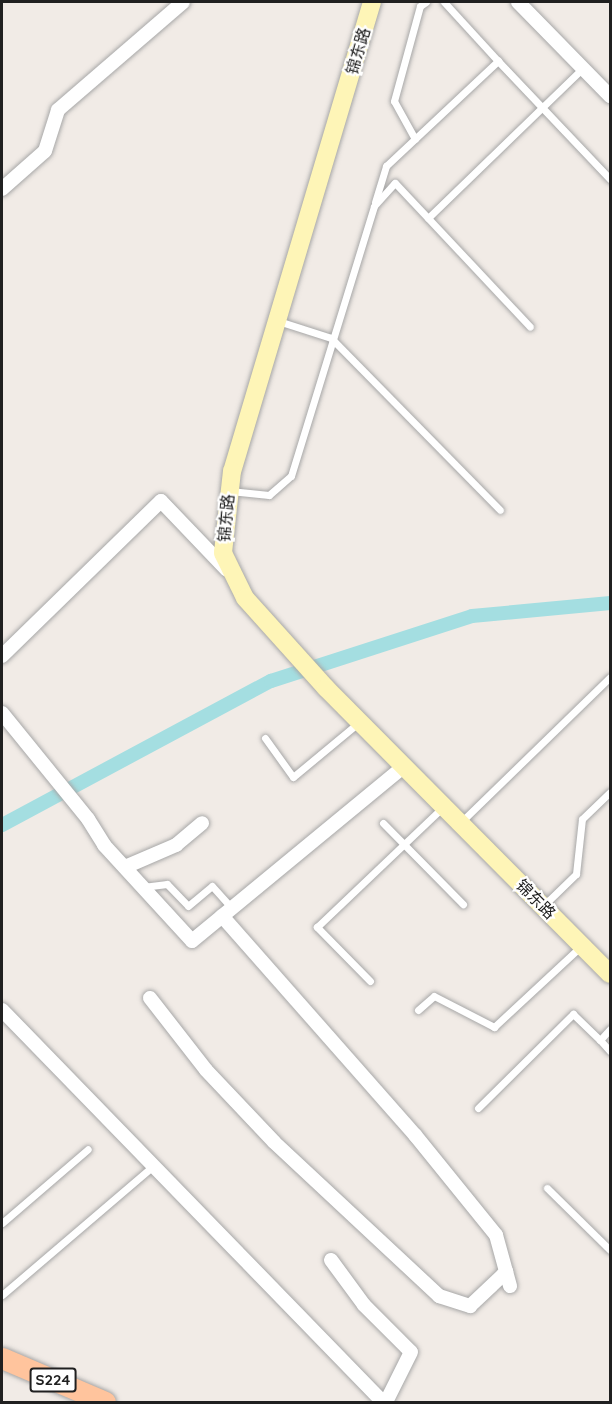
<!DOCTYPE html>
<html>
<head>
<meta charset="utf-8">
<style>
  body { margin:0 }
  #map { position:relative; width:612px; height:1404px; overflow:hidden; background:#f1ebe6; font-family:Quicksand,"Noto Sans SC",sans-serif }
  div>[style] { position:absolute }
  .canal>* { height:14px; margin:-7px; padding:0 7px; transform-origin:7px; border-radius:7px; background:#a4dee1 }
  .roads { filter:drop-shadow(0 0 2px #a7a7a7) drop-shadow(0 0 2px #a7a7a7) }
  .service>* { height:7px; margin:-3.5px; padding:0 3.5px; transform-origin:3.5px; border-radius:3.5px; background:#fff }
  .minor>* { height:14px; margin:-7px; padding:0 7px; transform-origin:7px; border-radius:7px; background:#fff }
  .secondary>* { height:18px; margin:-9px; padding:0 9px; transform-origin:9px; border-radius:9px; background:#fef5b7 }
  .primary>* { height:21px; margin:-10.5px; padding:0 10.5px; transform-origin:10.5px; border-radius:10.5px; background:#ffc49d }
  span { translate:-50% -50%; white-space:nowrap; text-align:center; line-height:1.15; -webkit-text-stroke:4.5px #fff; paint-order:stroke }
  .shield-label span { padding:2px 4px; background:#fff; border:2px solid; border-radius:4px; -webkit-text-stroke-width:0 }
  .shield-label { font-size:15px; color:#202020; font-weight:700 }
  .street-label { font-size:16px; color:#202020 }
  .frame { position:absolute; inset:0; border:3px solid #202020; pointer-events:none }
</style>
</head>
<body>
<div id="map">
  <div class="canal">
    <i style="left:2px;top:825px;width:305px;rotate:-28.2deg"></i>
    <i style="left:271px;top:681px;width:211px;rotate:-17.9deg"></i>
    <i style="left:472px;top:616px;width:139px;rotate:-5.4deg"></i>
  </div>
  <div class="roads">
    <div class="service">
      <i style="left:444px;top:2px;width:80px;rotate:47.5deg"></i>
      <i style="left:415px;top:139px;width:43px;rotate:-118.9deg"></i>
      <i style="left:394px;top:101px;width:98px;rotate:-74.7deg"></i>
      <i style="left:420px;top:6px;width:7px;rotate:-34deg"></i>
      <i style="left:375px;top:202px;width:38px;rotate:-73deg"></i>
      <i style="left:386px;top:166px;width:154px;rotate:-43.2deg"></i>
      <i style="left:498px;top:61px;width:163px;rotate:46.5deg"></i>
      <i style="left:428px;top:218px;width:216px;rotate:-44.1deg"></i>
      <i style="left:278px;top:321px;width:56px;rotate:17.8deg"></i>
      <i style="left:331px;top:338px;width:241px;rotate:45.5deg"></i>
      <i style="left:230px;top:491px;width:39px;rotate:6deg"></i>
      <i style="left:269px;top:495px;width:29px;rotate:-41deg"></i>
      <i style="left:291px;top:476px;width:282px;rotate:-72.9deg"></i>
      <i style="left:374px;top:206px;width:31px;rotate:-48deg"></i>
      <i style="left:395px;top:183px;width:197px;rotate:46.8deg"></i>
      <i style="left:265px;top:738px;width:48px;rotate:54.3deg"></i>
      <i style="left:293px;top:777px;width:85px;rotate:-39.7deg"></i>
      <i style="left:383px;top:823px;width:114px;rotate:45.4deg"></i>
      <i style="left:460px;top:823px;width:209px;rotate:-44.2deg"></i>
      <i style="left:143px;top:887px;width:24px;rotate:-7deg"></i>
      <i style="left:167px;top:884px;width:30px;rotate:46deg"></i>
      <i style="left:188px;top:906px;width:31px;rotate:-40deg"></i>
      <i style="left:212px;top:886px;width:30px;rotate:48deg"></i>
      <i style="left:543px;top:906px;width:46px;rotate:-44.1deg"></i>
      <i style="left:576px;top:874px;width:55px;rotate:-83.8deg"></i>
      <i style="left:582px;top:819px;width:39px;rotate:-44deg"></i>
      <i style="left:370px;top:981px;width:76px;rotate:-134.5deg"></i>
      <i style="left:317px;top:927px;width:174px;rotate:-43.6deg"></i>
      <i style="left:418px;top:1010px;width:21px;rotate:-41deg"></i>
      <i style="left:434px;top:996px;width:68px;rotate:27.3deg"></i>
      <i style="left:494px;top:1027px;width:117px;rotate:-42.9deg"></i>
      <i style="left:610px;top:1029px;width:15px;rotate:132deg"></i>
      <i style="left:600px;top:1040px;width:15px;rotate:48deg"></i>
      <i style="left:478px;top:1108px;width:134px;rotate:-44.7deg"></i>
      <i style="left:573px;top:1014px;width:37px;rotate:44deg"></i>
      <i style="left:547px;top:1188px;width:88px;rotate:44.5deg"></i>
      <i style="left:2px;top:1223px;width:113px;rotate:-40.7deg"></i>
      <i style="left:2px;top:1295px;width:199px;rotate:-40.5deg"></i>
    </div>
    <div class="minor">
      <i style="left:518px;top:2px;width:132px;rotate:45.6deg"></i>
      <i style="left:2px;top:189px;width:57px;rotate:-41.5deg"></i>
      <i style="left:45px;top:151px;width:43px;rotate:-72.4deg"></i>
      <i style="left:58px;top:110px;width:165px;rotate:-40.8deg"></i>
      <i style="left:2px;top:656px;width:222px;rotate:-44.3deg"></i>
      <i style="left:161px;top:501px;width:95px;rotate:46.3deg"></i>
      <i style="left:2px;top:713px;width:136px;rotate:50.9deg"></i>
      <i style="left:88px;top:819px;width:31px;rotate:58deg"></i>
      <i style="left:104px;top:845px;width:130px;rotate:47.5deg"></i>
      <i style="left:192px;top:941px;width:275px;rotate:-39.5deg"></i>
      <i style="left:125px;top:867px;width:56px;rotate:-23.3deg"></i>
      <i style="left:176px;top:845px;width:34px;rotate:-40deg"></i>
      <i style="left:222px;top:916px;width:292px;rotate:48.6deg"></i>
      <i style="left:415px;top:1135px;width:129px;rotate:51deg"></i>
      <i style="left:496px;top:1235px;width:53px;rotate:74.6deg"></i>
      <i style="left:150px;top:998px;width:91px;rotate:52.1deg"></i>
      <i style="left:206px;top:1070px;width:99px;rotate:46.6deg"></i>
      <i style="left:274px;top:1142px;width:226px;rotate:43deg"></i>
      <i style="left:439px;top:1296px;width:33px;rotate:18deg"></i>
      <i style="left:470px;top:1306px;width:50px;rotate:-43.4deg"></i>
      <i style="left:2px;top:1010px;width:547px;rotate:45.82deg"></i>
      <i style="left:331px;top:1260px;width:56px;rotate:53.7deg"></i>
      <i style="left:364px;top:1305px;width:66px;rotate:45deg"></i>
      <i style="left:411px;top:1352px;width:56px;rotate:116.6deg"></i>
    </div>
    <div class="secondary">
      <i style="left:372px;top:2px;width:489px;rotate:106.6deg"></i>
      <i style="left:232px;top:471px;width:82px;rotate:96.3deg"></i>
      <i style="left:223px;top:553px;width:50px;rotate:63.9deg"></i>
      <i style="left:245px;top:598px;width:121px;rotate:48deg"></i>
      <i style="left:326px;top:688px;width:403px;rotate:45.2deg"></i>
    </div>
    <div class="primary">
      <i style="left:2px;top:1358px;width:112px;rotate:23.1deg"></i>
    </div>
  </div>
  <div class="shield-label">
    <span style="left:53px;top:1380px">S224</span>
  </div>
  <div class="street-label">
    <span style="left:358px;top:51px;rotate:-74deg">锦东路</span>
    <span style="left:226px;top:518px;rotate:-85deg">锦东路</span>
    <span style="left:536px;top:899px;rotate:45deg">锦东路</span>
  </div>
  <div class="frame"></div>
</div>
</body>
</html>
